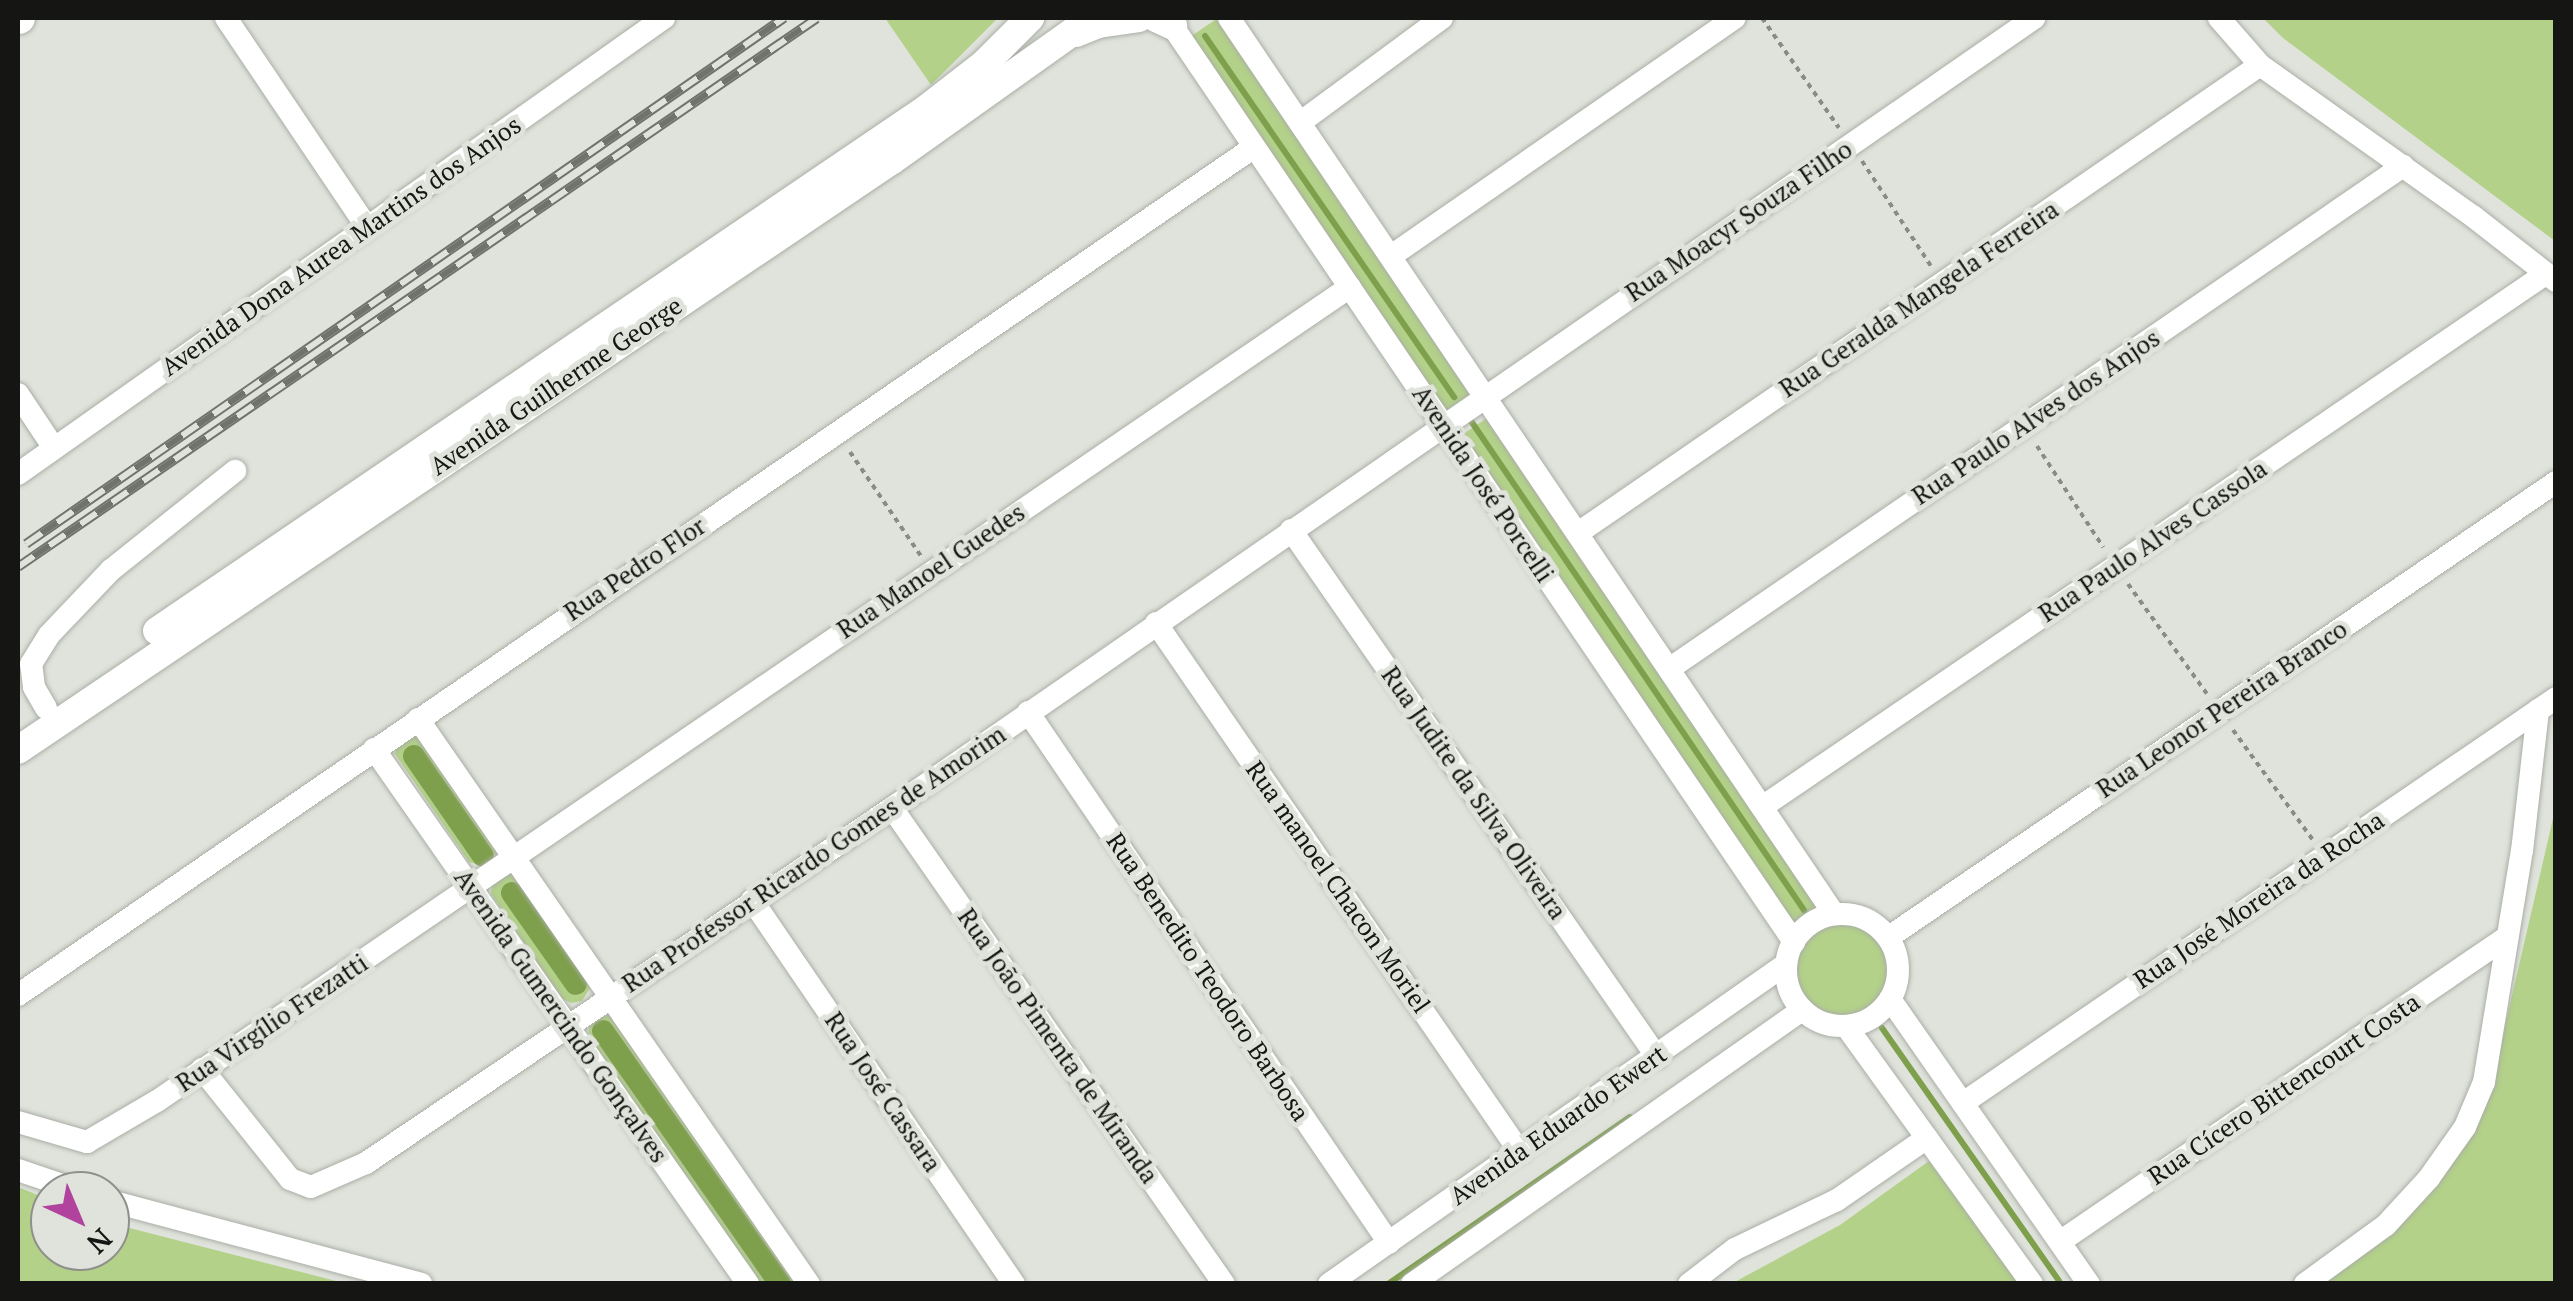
<!DOCTYPE html>
<html>
<head>
<meta charset="utf-8">
<style>
  body { margin:0 }
  #map { position:relative; width:2573px; height:1301px; overflow:hidden; background:#dfe3db; font-family:"PT Serif",serif }
  div>[style] { position:absolute }
  .green>* { inset:0; background:#b3d189; transform-origin:0 0 }
  .round { border-radius:50% }
  .stream>* { height:6px; margin:-3px; padding:0 3px; transform-origin:3px; border-radius:3px; background:#7e9f4b }
  .canal>* { height:22px; margin:-11px; padding:0 11px; transform-origin:11px; border-radius:11px; background:#7e9f4b }
  .path>* { height:4px; margin-top:-2px; transform-origin:0; background:repeating-linear-gradient(90deg,#888b86 0 5px,transparent 0 10px) }
  .roads { filter:drop-shadow(0 0 2px #aaaea6) drop-shadow(0 0 2px #aaaea6) }
  .minor>* { height:22px; margin:-11px; padding:0 11px; transform-origin:11px; border-radius:11px; background:#fff }
  .minor>.ring { margin:-11px; padding:0; box-sizing:content-box; background:none; border:22px solid #fff; border-radius:50% }
  .major>* { height:28px; margin:-14px; padding:0 14px; transform-origin:14px; border-radius:14px; background:#fff }
  .highway>* { height:32px; margin:-16px; padding:0 16px; transform-origin:16px; border-radius:16px; background:#fff }
  .rail>* { height:10px; margin-top:-5px; transform-origin:0; background:repeating-linear-gradient(90deg,#dfe3db 0 19px,#70726d 0 38px); box-sizing:border-box; border-block:2px solid #70726d }
  span { translate:-50% -50%; white-space:nowrap; text-align:center; line-height:1.15; -webkit-text-stroke:10px #dfe3db; paint-order:stroke }
  .street-label { font-size:25px; color:#151614 }
  .frame { position:absolute; inset:0; border:20px solid #151614; pointer-events:none }
  .north { position:absolute; left:30px; top:1171px; width:100px; height:100px; box-sizing:border-box; background:#dfe3db; border:2px solid #8e918b; border-radius:50%; rotate:136deg; font-size:28px; font-weight:700; line-height:40px; text-align:center; color:#151614 }
  .north::after { content:''; display:block; margin:auto; width:35px; height:45px; background:#b1429e; clip-path:polygon(50% 0,100% 100%,50% 72%,0 100%) }
</style>
</head>
<body>
<div id="map">
  <div class="green">
    <i style="clip-path:polygon(885px 18px,998px 18px,931px 85px)"></i>
    <i style="left:1218px;top:18px;width:453px;height:34px;rotate:56deg"></i>
    <i style="clip-path:polygon(2263px 18px,2555px 18px,2555px 241px,2283px 38px)"></i>
    <i style="left:1487px;top:418px;width:592px;height:30px;rotate:56deg"></i>
    <i style="clip-path:polygon(414px 735px,421px 737px,498px 851px,485px 866px,469px 862px,395px 754px,397px 746px)"></i>
    <i style="clip-path:polygon(2555px 810px,2555px 1283px,2320px 1284px,2386px 1234px,2492px 1082px)"></i>
    <i style="clip-path:polygon(508px 874px,517px 876px,591px 986px,582px 1001px,571px 1003px,561px 998px,491px 894px,492px 884px)"></i>
    <i class="round" style="left:1793px;top:921px;width:98px;height:98px"></i>
    <i style="clip-path:polygon(610px 1014px,800px 1283px,759px 1283px,588px 1038px,590px 1021px)"></i>
    <i style="clip-path:polygon(1929px 1161px,2020px 1283px,1731px 1284px,1840px 1225px)"></i>
    <i style="clip-path:polygon(18px 1187px,50px 1200px,50px 1251px,110px 1251px,110px 1223px,344px 1283px,18px 1283px)"></i>
  </div>
  <div class="stream">
    <i style="left:1205px;top:36px;width:439px;rotate:55.4deg"></i>
    <i style="left:1471px;top:421px;width:592px;rotate:55.75deg"></i>
    <i style="left:1882px;top:1028px;width:309px;rotate:55deg"></i>
    <i style="left:1388px;top:1284px;width:294px;rotate:-34.6deg"></i>
  </div>
  <div class="canal">
    <i style="left:414px;top:756px;width:121px;rotate:55.4deg"></i>
    <i style="left:512px;top:893px;width:111px;rotate:54.9deg"></i>
    <i style="left:603px;top:1031px;width:309px;rotate:55deg"></i>
  </div>
  <div class="path">
    <i style="left:1762px;top:18px;width:134px;rotate:55deg"></i>
    <i style="left:1862px;top:161px;width:126px;rotate:56.7deg"></i>
    <i style="left:2037px;top:446px;width:121px;rotate:56.8deg"></i>
    <i style="left:850px;top:452px;width:126px;rotate:55.7deg"></i>
    <i style="left:2128px;top:584px;width:135px;rotate:54.3deg"></i>
    <i style="left:2233px;top:730px;width:136px;rotate:54deg"></i>
  </div>
  <div class="roads">
    <div class="minor">
      <i style="left:226px;top:18px;width:252px;rotate:56deg"></i>
      <i style="left:1167px;top:18px;width:1117px;rotate:55.84deg"></i>
      <i style="left:1229px;top:18px;width:1081px;rotate:55.97deg"></i>
      <i style="left:2219px;top:18px;width:62px;rotate:48.9deg"></i>
      <i style="left:2260px;top:65px;width:262px;rotate:35.4deg"></i>
      <i style="left:2474px;top:217px;width:104px;rotate:38deg"></i>
      <i style="left:1301px;top:122px;width:175px;rotate:-36.4deg"></i>
      <i style="left:1391px;top:256px;width:418px;rotate:-34.7deg"></i>
      <i style="left:18px;top:394px;width:65px;rotate:56.3deg"></i>
      <i style="left:18px;top:474px;width:791px;rotate:-35.22deg"></i>
      <i style="left:1291px;top:530px;width:642px;rotate:55.22deg"></i>
      <i style="left:1578px;top:533px;width:827px;rotate:-34.46deg"></i>
      <i style="left:1156px;top:623px;width:642px;rotate:55.47deg"></i>
      <i style="left:1669px;top:669px;width:890px;rotate:-34.42deg"></i>
      <i style="left:46px;top:708px;width:24px;rotate:-120deg"></i>
      <i style="left:34px;top:687px;width:23px;rotate:-97deg"></i>
      <i style="left:31px;top:664px;width:34px;rotate:-58deg"></i>
      <i style="left:49px;top:635px;width:90px;rotate:-46.4deg"></i>
      <i style="left:111px;top:570px;width:159px;rotate:-38.6deg"></i>
      <i style="left:1028px;top:712px;width:642px;rotate:55.79deg"></i>
      <i style="left:418px;top:719px;width:687px;rotate:55.32deg"></i>
      <i style="left:374px;top:749px;width:653px;rotate:55.04deg"></i>
      <i style="left:1762px;top:807px;width:946px;rotate:-34.23deg"></i>
      <i style="left:892px;top:808px;width:580px;rotate:55.11deg"></i>
      <i style="left:752px;top:900px;width:465px;rotate:55.7deg"></i>
      <i class="ring" style="left:1786px;top:914px;width:90px;height:90px"></i>
      <i style="left:1889px;top:937px;width:807px;rotate:-34.3deg"></i>
      <i style="left:18px;top:995px;width:1499px;rotate:-34.45deg"></i>
      <i style="left:1890px;top:999px;width:348px;rotate:55.1deg"></i>
      <i style="left:1846px;top:1026px;width:318px;rotate:54.2deg"></i>
      <i style="left:202px;top:1069px;width:141px;rotate:51.3deg"></i>
      <i style="left:290px;top:1179px;width:22px;rotate:21deg"></i>
      <i style="left:311px;top:1187px;width:60px;rotate:-23.6deg"></i>
      <i style="left:366px;top:1163px;width:635px;rotate:-34.02deg"></i>
      <i style="left:892px;top:808px;width:1389px;rotate:-34.67deg"></i>
      <i style="left:1963px;top:1103px;width:718px;rotate:-34.33deg"></i>
      <i style="left:18px;top:1122px;width:72px;rotate:16.2deg"></i>
      <i style="left:87px;top:1142px;width:81px;rotate:-30.4deg"></i>
      <i style="left:157px;top:1101px;width:1444px;rotate:-34.31deg"></i>
      <i style="left:18px;top:1170px;width:65px;rotate:18.7deg"></i>
      <i style="left:110px;top:1201px;width:322px;rotate:14.9deg"></i>
      <i style="left:2061px;top:1241px;width:540px;rotate:-34.28deg"></i>
      <i style="left:1329px;top:1284px;width:558px;rotate:-35deg"></i>
      <i style="left:1412px;top:1284px;width:477px;rotate:-35.1deg"></i>
      <i style="left:1689px;top:1284px;width:58px;rotate:-37.3deg"></i>
      <i style="left:1735px;top:1249px;width:113px;rotate:-25.7deg"></i>
      <i style="left:1837px;top:1200px;width:109px;rotate:-34.6deg"></i>
      <i style="left:2305px;top:1284px;width:100px;rotate:-36.1deg"></i>
      <i style="left:2386px;top:1225px;width:64px;rotate:-47.5deg"></i>
      <i style="left:2429px;top:1178px;width:62px;rotate:-54.8deg"></i>
      <i style="left:2465px;top:1127px;width:49px;rotate:-67.1deg"></i>
      <i style="left:2484px;top:1082px;width:234px;rotate:-80.7deg"></i>
      <i style="left:2522px;top:851px;width:142px;rotate:-83.5deg"></i>
    </div>
    <div class="major">
      <i style="left:1156px;top:18px;width:19px;rotate:25deg"></i>
      <i style="left:1076px;top:33px;width:24px;rotate:-22deg"></i>
      <i style="left:1098px;top:24px;width:41px;rotate:-8.3deg"></i>
      <i style="left:157px;top:631px;width:929px;rotate:-34.17deg"></i>
      <i style="left:926px;top:109px;width:75px;rotate:-37.9deg"></i>
      <i style="left:985px;top:63px;width:64px;rotate:-45deg"></i>
      <i style="left:18px;top:750px;width:1053px;rotate:-34.01deg"></i>
      <i style="left:891px;top:161px;width:247px;rotate:-35.4deg"></i>
    </div>
    <div class="highway">
      <i style="left:18px;top:18px;width:1px"></i>
    </div>
  </div>
  <div class="rail">
    <i style="left:26px;top:544px;width:923px;rotate:-34.76deg"></i>
    <i style="left:18px;top:567px;width:969px;rotate:-34.49deg"></i>
  </div>
  <div class="street-label">
    <span style="left:1739px;top:221px;rotate:-34deg">Rua Moacyr Souza Filho</span>
    <span style="left:341px;top:246px;rotate:-35deg">Avenida Dona Aurea Martins dos Anjos</span>
    <span style="left:1919px;top:299px;rotate:-34deg">Rua Geralda Mangela Ferreira</span>
    <span style="left:556px;top:386px;rotate:-34deg">Avenida Guilherme George</span>
    <span style="left:2036px;top:417px;rotate:-34deg">Rua Paulo Alves dos Anjos</span>
    <span style="left:1483px;top:484px;rotate:56deg">Avenida José Porcelli</span>
    <span style="left:2153px;top:541px;rotate:-34deg">Rua Paulo Alves Cassola</span>
    <span style="left:635px;top:569px;rotate:-34deg">Rua Pedro Flor</span>
    <span style="left:931px;top:571px;rotate:-34deg">Rua Manoel Guedes</span>
    <span style="left:2222px;top:709px;rotate:-34deg">Rua Leonor Pereira Branco</span>
    <span style="left:1474px;top:793px;rotate:55deg">Rua Judite da Silva Oliveira</span>
    <span style="left:814px;top:859px;rotate:-34deg">Rua Professor Ricardo Gomes de Amorim</span>
    <span style="left:1338px;top:887px;rotate:55deg">Rua manoel Chacon Moriel</span>
    <span style="left:2259px;top:900px;rotate:-34deg">Rua José Moreira da Rocha</span>
    <span style="left:1208px;top:977px;rotate:56deg">Rua Benedito Teodoro Barbosa</span>
    <span style="left:561px;top:1016px;rotate:55deg">Avenida Gumercindo Gonçalves</span>
    <span style="left:272px;top:1023px;rotate:-34deg">Rua Virgílio Frezatti</span>
    <span style="left:1058px;top:1046px;rotate:55deg">Rua João Pimenta de Miranda</span>
    <span style="left:2284px;top:1089px;rotate:-34deg">Rua Cícero Bittencourt Costa</span>
    <span style="left:883px;top:1092px;rotate:56deg">Rua José Cassara</span>
    <span style="left:1558px;top:1125px;rotate:-35deg">Avenida Eduardo Ewert</span>
  </div>
  <div class="frame"></div>
  <div class="north">N</div>
</div>
</body>
</html>
